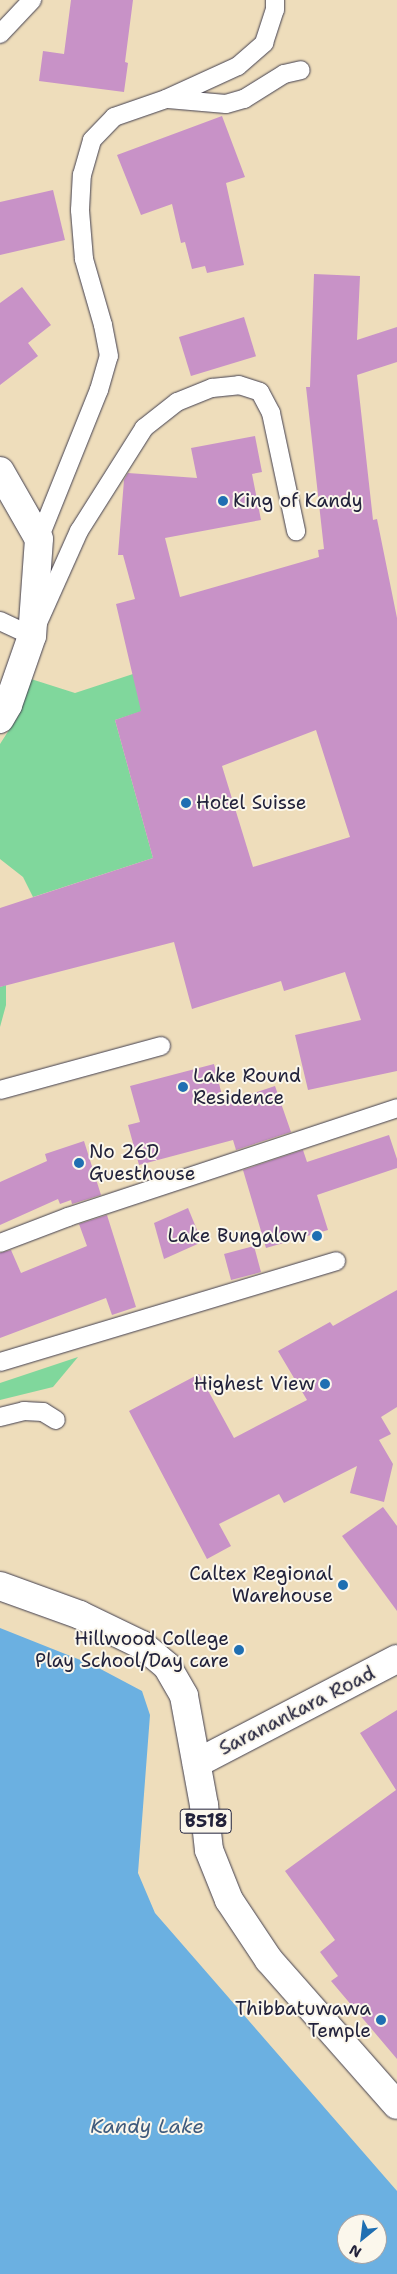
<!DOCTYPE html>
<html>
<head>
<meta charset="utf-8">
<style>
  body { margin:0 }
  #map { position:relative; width:397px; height:2274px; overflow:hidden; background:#edb; font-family:"Shantell Sans",sans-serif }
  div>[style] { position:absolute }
  .green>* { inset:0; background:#80d79c }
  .water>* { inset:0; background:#6bb0e1 }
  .building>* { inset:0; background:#c892c7; transform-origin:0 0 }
  .roads { filter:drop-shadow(0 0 1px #413e4e) drop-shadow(0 0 1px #413e4e) }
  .lane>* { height:18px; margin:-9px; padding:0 9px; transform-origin:9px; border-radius:9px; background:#fff }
  .street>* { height:28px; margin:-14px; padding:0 14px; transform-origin:14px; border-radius:14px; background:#fff }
  .primary>* { height:28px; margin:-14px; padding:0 14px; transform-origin:14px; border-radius:14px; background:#fff }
  .dots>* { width:14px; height:14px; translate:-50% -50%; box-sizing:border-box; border:2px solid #fbf7ec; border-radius:50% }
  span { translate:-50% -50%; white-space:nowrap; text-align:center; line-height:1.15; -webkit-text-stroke:4px #fbf7ec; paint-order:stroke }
  .shield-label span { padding:1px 4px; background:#fbf7ec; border:1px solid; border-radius:4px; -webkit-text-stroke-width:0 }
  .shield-label { font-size:18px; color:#22223b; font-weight:700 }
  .poi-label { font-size:19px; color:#22223b }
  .left { translate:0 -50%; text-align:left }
  .right { translate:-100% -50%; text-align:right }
  .street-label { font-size:19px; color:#22223b }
  .water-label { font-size:20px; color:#3f5b7d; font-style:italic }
  .north { position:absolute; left:337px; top:2214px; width:50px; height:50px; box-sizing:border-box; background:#fbf7ec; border:1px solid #a4a2a5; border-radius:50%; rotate:209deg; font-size:14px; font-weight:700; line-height:20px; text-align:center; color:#22223b }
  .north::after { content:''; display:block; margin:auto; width:18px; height:22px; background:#1f6fb2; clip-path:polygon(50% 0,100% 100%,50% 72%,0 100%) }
</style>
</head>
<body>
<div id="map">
  <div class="green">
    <i style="clip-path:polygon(133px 674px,206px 691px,115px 720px,153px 858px,33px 897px,23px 877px,0 859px,0 744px,18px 716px,31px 679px,75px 693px)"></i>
    <i style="clip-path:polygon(6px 985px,6px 1005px,0 1027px,0 987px)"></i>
    <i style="clip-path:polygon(78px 1357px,53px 1387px,0 1400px,0 1383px)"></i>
  </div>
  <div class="water">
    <i style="clip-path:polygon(evenodd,0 1628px,93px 1665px,142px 1691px,150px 1715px,138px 1873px,155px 1913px,397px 2191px,397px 2274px,0 2274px,0 1628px,347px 2224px,377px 2224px,377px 2254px,347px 2254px,347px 2224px)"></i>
  </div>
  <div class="building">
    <i style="clip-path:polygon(71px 0,133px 0,125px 62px,128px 63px,124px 92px,39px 81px,43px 51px,64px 54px)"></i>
    <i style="clip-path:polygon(222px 116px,245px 177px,226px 183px,244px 265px,207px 273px,205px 266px,192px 269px,185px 242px,181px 243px,172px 204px,141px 215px,117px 155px)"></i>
    <i style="clip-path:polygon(53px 190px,65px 240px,0 255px,0 202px)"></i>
    <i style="clip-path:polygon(evenodd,314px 274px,360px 276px,357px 340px,397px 327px,397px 362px,357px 375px,373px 520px,377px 519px,397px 618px,397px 1071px,308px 1090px,295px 1035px,361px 1020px,345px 972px,284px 991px,281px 981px,192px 1009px,174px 942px,0 987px,0 908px,153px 858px,115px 720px,141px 711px,116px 604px,135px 599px,123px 555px,118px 555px,124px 480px,128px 473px,197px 478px,191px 448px,255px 436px,262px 472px,252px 474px,261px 520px,165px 538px,180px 597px,319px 557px,318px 550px,324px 549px,306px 387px,310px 387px,314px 274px,316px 730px,350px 837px,253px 867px,222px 766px,316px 730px)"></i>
    <i style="clip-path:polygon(22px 287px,51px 325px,28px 343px,38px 356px,0 385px,0 303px)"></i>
    <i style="left:244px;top:317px;width:41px;height:68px;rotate:73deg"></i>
    <i style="clip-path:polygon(214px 1064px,224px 1103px,275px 1086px,291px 1132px,236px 1150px,233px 1140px,139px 1165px,128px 1125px,140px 1122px,130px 1086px)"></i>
    <i style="clip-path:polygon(389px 1135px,397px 1159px,397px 1168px,317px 1195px,328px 1230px,266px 1248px,243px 1170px,303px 1150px,307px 1162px)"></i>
    <i style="clip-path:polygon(84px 1141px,101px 1195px,72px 1204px,71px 1200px,60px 1204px,58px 1199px,0 1225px,0 1182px,47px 1161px,45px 1154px)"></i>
    <i style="clip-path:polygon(188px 1208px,202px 1242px,164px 1259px,154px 1223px)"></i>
    <i style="clip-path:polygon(107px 1215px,136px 1307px,112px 1315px,106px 1298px,0 1338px,0 1253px,11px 1250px,21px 1273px,87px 1246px,79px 1224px)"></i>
    <i style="left:254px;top:1246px;width:27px;height:31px;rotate:75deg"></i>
    <i style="clip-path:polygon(397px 1290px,397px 1407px,381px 1417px,391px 1434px,379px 1440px,393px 1464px,384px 1502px,350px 1493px,357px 1466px,284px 1503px,279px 1494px,219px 1524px,231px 1546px,207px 1559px,129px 1411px,199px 1374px,234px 1438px,307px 1400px,278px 1351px,330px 1322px,333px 1326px)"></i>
    <i style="clip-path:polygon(383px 1507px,397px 1526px,397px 1611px,342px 1536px)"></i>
    <i style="clip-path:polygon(397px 1710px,397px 2059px,331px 1981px,338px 1976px,320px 1952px,335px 1940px,285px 1871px,396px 1790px,360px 1733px)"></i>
  </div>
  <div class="roads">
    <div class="lane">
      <i style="left:0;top:34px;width:47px;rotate:-46.7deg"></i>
      <i style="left:168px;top:99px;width:58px;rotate:4.9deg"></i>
      <i style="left:226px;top:104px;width:19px;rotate:-16deg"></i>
      <i style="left:244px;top:99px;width:47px;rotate:-32deg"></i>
      <i style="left:284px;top:74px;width:17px;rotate:-13deg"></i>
      <i style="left:39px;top:539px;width:161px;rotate:-68.1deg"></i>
      <i style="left:99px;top:390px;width:35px;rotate:-74deg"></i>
      <i style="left:109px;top:356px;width:32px;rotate:-101deg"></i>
      <i style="left:103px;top:325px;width:69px;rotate:-106.1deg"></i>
      <i style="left:84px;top:259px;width:49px;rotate:-94.7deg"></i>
      <i style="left:80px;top:210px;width:35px;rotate:-87deg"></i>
      <i style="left:82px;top:175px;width:36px;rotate:-74deg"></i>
      <i style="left:92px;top:140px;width:32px;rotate:-46deg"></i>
      <i style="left:114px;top:117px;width:55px;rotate:-19.1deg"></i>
      <i style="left:166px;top:99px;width:79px;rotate:-24.6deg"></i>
      <i style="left:238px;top:66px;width:35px;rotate:-41deg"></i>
      <i style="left:264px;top:43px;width:35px;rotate:-72deg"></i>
      <i style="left:275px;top:10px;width:10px;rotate:-90deg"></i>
      <i style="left:0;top:621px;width:35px;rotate:25deg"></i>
      <i style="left:32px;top:636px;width:115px;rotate:-65.9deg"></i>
      <i style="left:79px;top:531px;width:122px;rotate:-57.7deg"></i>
      <i style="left:144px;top:428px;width:42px;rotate:-38.2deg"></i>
      <i style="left:177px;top:402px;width:38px;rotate:-22deg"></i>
      <i style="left:212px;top:388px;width:27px;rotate:-6deg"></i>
      <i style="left:239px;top:385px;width:22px;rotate:18deg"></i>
      <i style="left:260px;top:392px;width:24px;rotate:62deg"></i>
      <i style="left:271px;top:413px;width:121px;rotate:78deg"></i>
      <i style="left:0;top:1090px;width:167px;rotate:-15.3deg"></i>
      <i style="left:0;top:1243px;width:73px;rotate:-20.9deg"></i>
      <i style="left:68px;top:1217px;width:347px;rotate:-18.3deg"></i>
      <i style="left:0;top:1362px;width:351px;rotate:-16.7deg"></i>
      <i style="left:0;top:1417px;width:25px;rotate:-14deg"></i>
      <i style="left:24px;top:1411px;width:19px;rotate:3deg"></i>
      <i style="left:43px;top:1412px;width:15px;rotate:32deg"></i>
    </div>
    <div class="street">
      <i style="left:0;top:471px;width:78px;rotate:60.2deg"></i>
      <i style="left:39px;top:539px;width:97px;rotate:94.1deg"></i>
      <i style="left:32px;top:636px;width:73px;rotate:109.2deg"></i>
      <i style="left:8px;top:705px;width:16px;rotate:120deg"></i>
      <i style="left:197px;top:1763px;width:225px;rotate:-27.5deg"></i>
    </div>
    <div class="primary">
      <i style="left:0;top:1586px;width:85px;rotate:19.9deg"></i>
      <i style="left:80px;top:1615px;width:69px;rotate:25.8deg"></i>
      <i style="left:142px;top:1645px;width:33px;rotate:40deg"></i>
      <i style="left:167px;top:1666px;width:34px;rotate:60deg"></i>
      <i style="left:184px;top:1696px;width:111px;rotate:79.6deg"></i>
      <i style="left:204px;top:1805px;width:45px;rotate:83.7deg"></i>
      <i style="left:209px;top:1850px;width:54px;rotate:68.2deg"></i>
      <i style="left:229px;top:1900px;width:72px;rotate:56.3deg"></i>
      <i style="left:269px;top:1960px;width:193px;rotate:48.6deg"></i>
    </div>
  </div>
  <div class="dots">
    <i style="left:223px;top:501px;background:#1f6fb2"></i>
    <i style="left:186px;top:803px;background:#1f6fb2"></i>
    <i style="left:183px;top:1087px;background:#1f6fb2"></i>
    <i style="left:79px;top:1163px;background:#1f6fb2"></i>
    <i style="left:317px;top:1236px;background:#1f6fb2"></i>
    <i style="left:325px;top:1384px;background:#1f6fb2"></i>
    <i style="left:343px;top:1585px;background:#1f6fb2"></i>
    <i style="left:239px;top:1650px;background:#1f6fb2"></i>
    <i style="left:381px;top:2020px;background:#1f6fb2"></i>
  </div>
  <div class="shield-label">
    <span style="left:206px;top:1821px">B518</span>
  </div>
  <div class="poi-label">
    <span class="left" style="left:233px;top:501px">King of Kandy</span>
    <span class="left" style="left:196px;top:803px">Hotel Suisse</span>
    <span class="left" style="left:193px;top:1087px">Lake Round<br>Residence</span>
    <span class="left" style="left:89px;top:1163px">No 26D<br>Guesthouse</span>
    <span class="right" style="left:307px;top:1236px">Lake Bungalow</span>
    <span class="right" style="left:315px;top:1384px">Highest View</span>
    <span class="right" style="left:333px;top:1585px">Caltex Regional<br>Warehouse</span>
    <span class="right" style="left:229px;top:1650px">Hillwood College<br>Play School/Day care</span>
    <span class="right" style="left:371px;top:2020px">Thibbatuwawa<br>Temple</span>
  </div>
  <div class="street-label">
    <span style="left:297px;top:1711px;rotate:-27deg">Saranankara Road</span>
  </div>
  <div class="water-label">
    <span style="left:147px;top:2126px">Kandy Lake</span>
  </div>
  <div class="north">N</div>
</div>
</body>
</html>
